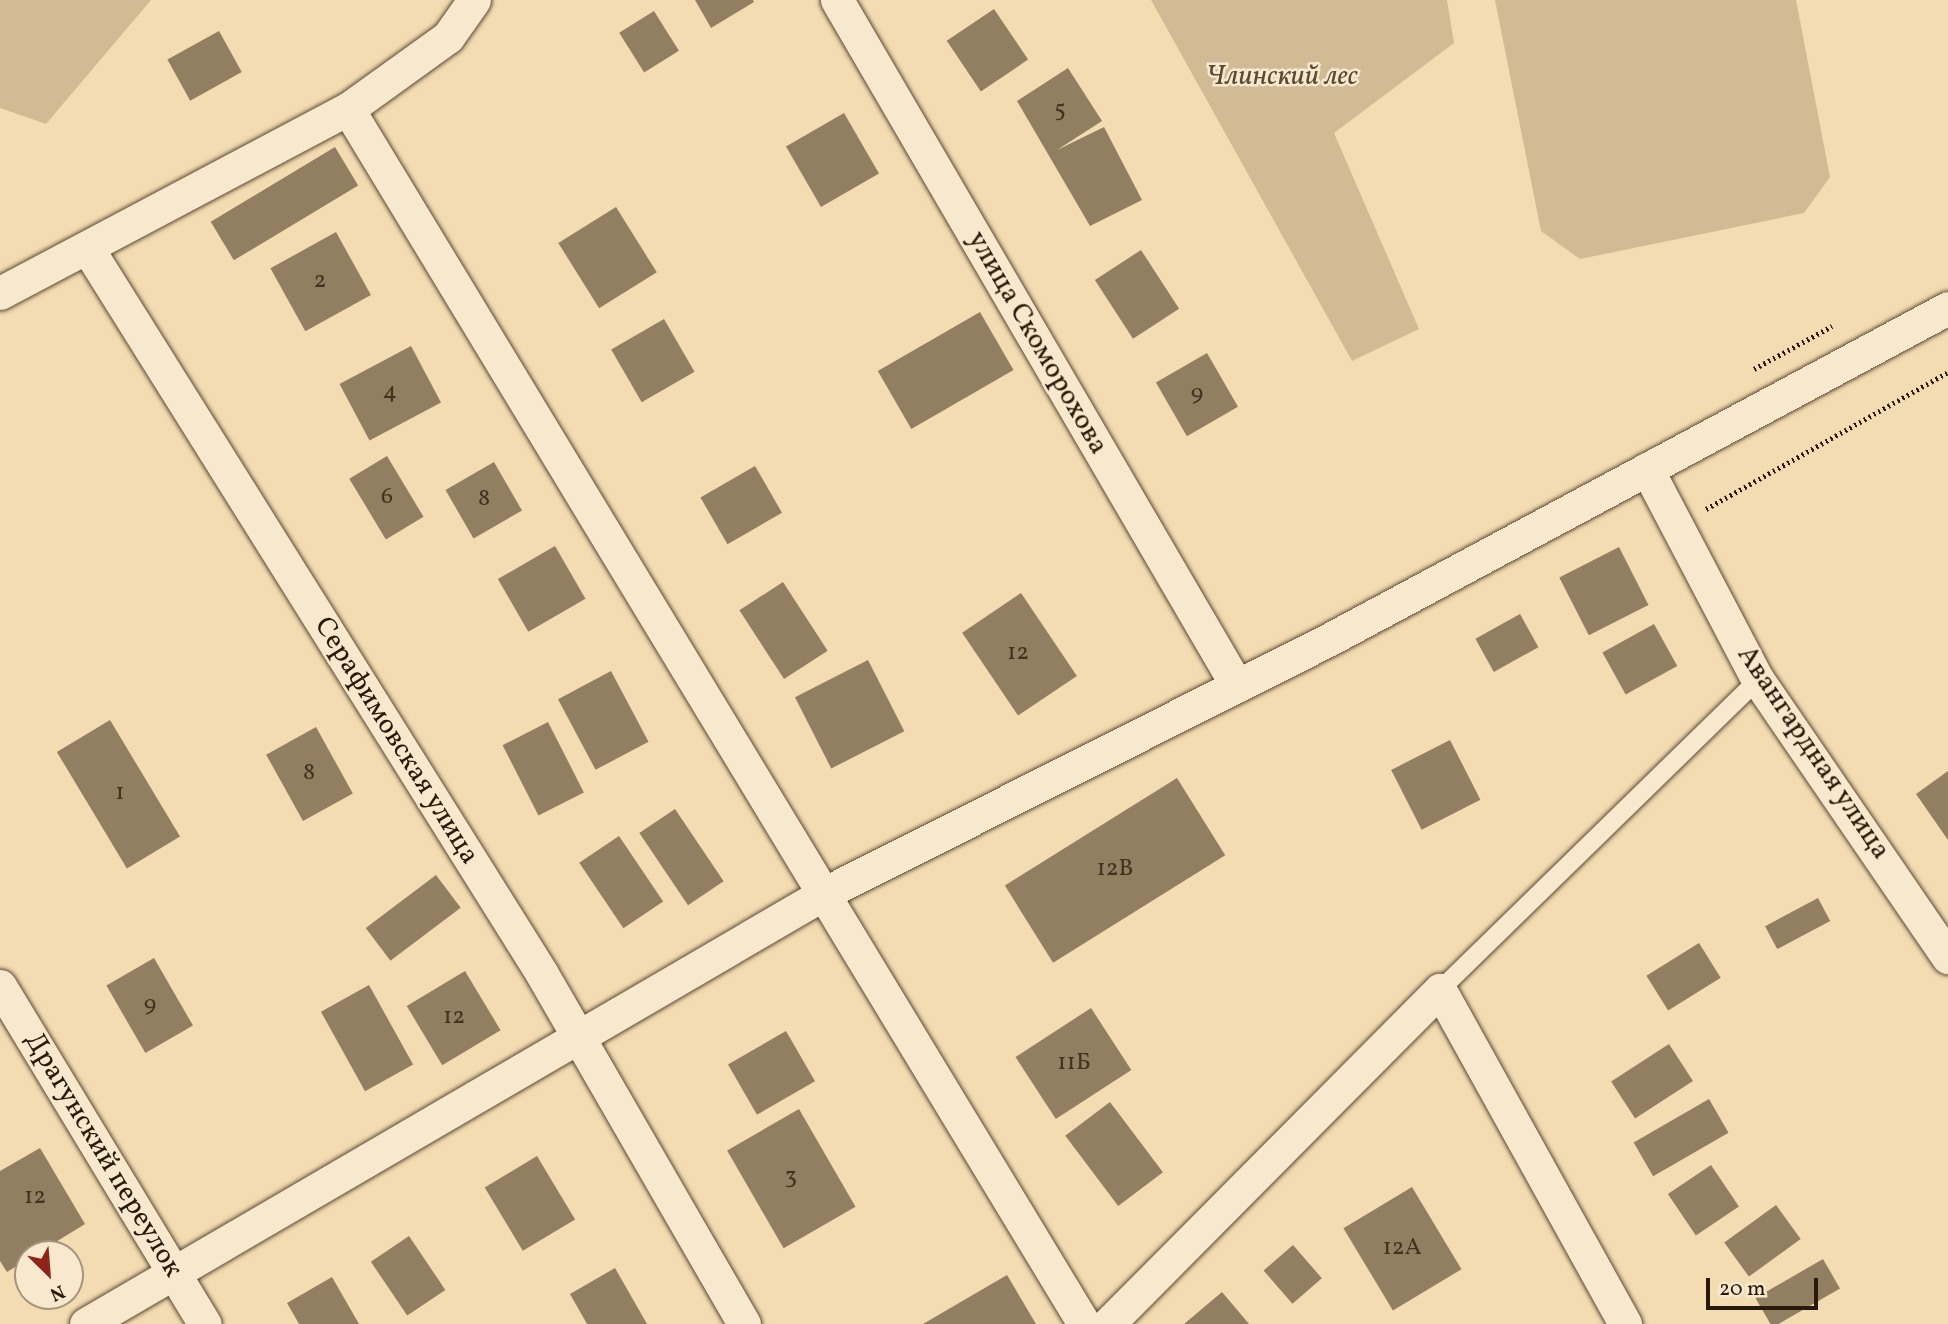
<!DOCTYPE html>
<html>
<head>
<meta charset="utf-8">
<style>
  body { margin:0 }
  #map { position:relative; width:1948px; height:1324px; overflow:hidden; background:#f4dcb2; font-family:Vollkorn,serif }
  div>[style] { position:absolute }
  .green>* { inset:0; background:#d1bb95 }
  .building>* { inset:0; background:#927e61; transform-origin:0 0 }
  .path>* { height:4.5px; margin-top:-2.25px; transform-origin:0; background:repeating-linear-gradient(90deg,#28190a 0 2px,transparent 0 5.5px) }
  .roads { filter:drop-shadow(0 0 2px #5b4a34) drop-shadow(0 0 2px #5b4a34) }
  .service>* { height:18px; margin:-9px; padding:0 9px; transform-origin:9px; border-radius:9px; background:#f8e8cd }
  .minor>* { height:33px; margin:-16.5px; padding:0 16.5px; transform-origin:16.5px; border-radius:16.5px; background:#f8e8cd }
  span { translate:-50% -50%; white-space:nowrap; text-align:center; line-height:1.15; -webkit-text-stroke:5px #f8e8cd; paint-order:stroke }
  .number-label { font-size:24px; color:#423220 }
  .number-label span { -webkit-text-stroke-width:0 }
  .park-label { font-size:28px; color:#5b4a34; font-style:italic }
  .street-label { font-size:28px; color:#28190a }
  .north { position:absolute; left:14px; top:1240px; width:70px; height:70px; box-sizing:border-box; background:#f8e8cd; border:2px solid #a5957f; border-radius:50%; rotate:155deg; font-size:19px; font-weight:700; line-height:28px; text-align:center; color:#28190a }
  .north::after { content:''; display:block; margin:auto; width:24px; height:32px; background:#8f2418; clip-path:polygon(50% 0,100% 100%,50% 72%,0 100%) }
  .scale { position:absolute; left:1706px; top:1278px; width:112px; height:32px; box-sizing:border-box; border:4px solid #28190a; border-top:0; padding-left:9px; font-size:21px; line-height:24px; white-space:nowrap; color:#28190a; -webkit-text-stroke:5px #f8e8cd; paint-order:stroke }
</style>
</head>
<body>
<div id="map">
  <div class="green">
    <i style="clip-path:polygon(0 0,151px 0,46px 124px,0 108px)"></i>
    <i style="clip-path:polygon(1151px 0,1447px 0,1454px 43px,1334px 133px,1419px 329px,1352px 361px)"></i>
    <i style="clip-path:polygon(1495px 0,1796px 0,1830px 177px,1804px 213px,1580px 259px,1541px 231px)"></i>
  </div>
  <div class="building">
    <i style="clip-path:polygon(695px 0,753px 0,754px 2px,711px 28px)"></i>
    <i style="left:994px;top:9px;width:61px;height:57px;rotate:56deg"></i>
    <i style="left:654px;top:11px;width:47px;height:41px;rotate:58deg"></i>
    <i style="left:219px;top:31px;width:47px;height:59px;rotate:61deg"></i>
    <i style="clip-path:polygon(1068px 68px,1102px 121px,1057px 150px,1104px 127px,1142px 200px,1090px 226px,1017px 101px)"></i>
    <i style="left:844px;top:113px;width:70px;height:67px;rotate:60deg"></i>
    <i style="left:335px;top:147px;width:45px;height:145px;rotate:59deg"></i>
    <i style="left:616px;top:207px;width:77px;height:68px;rotate:58deg"></i>
    <i style="left:336px;top:232px;width:72px;height:75px;rotate:61deg"></i>
    <i style="left:1141px;top:250px;width:70px;height:55px;rotate:57deg"></i>
    <i style="left:980px;top:312px;width:67px;height:118px;rotate:60deg"></i>
    <i style="left:664px;top:319px;width:61px;height:61px;rotate:60deg"></i>
    <i style="left:411px;top:346px;width:64px;height:81px;rotate:62deg"></i>
    <i style="left:1207px;top:353px;width:62px;height:59px;rotate:60deg"></i>
    <i style="left:387px;top:456px;width:71px;height:44px;rotate:59deg"></i>
    <i style="left:494px;top:462px;width:56px;height:56px;rotate:60deg"></i>
    <i style="left:755px;top:466px;width:54px;height:63px;rotate:60deg"></i>
    <i style="left:555px;top:546px;width:61px;height:66px;rotate:60deg"></i>
    <i style="left:1619px;top:547px;width:65px;height:67px;rotate:63deg"></i>
    <i style="left:783px;top:582px;width:82px;height:52px;rotate:57deg"></i>
    <i style="left:1021px;top:593px;width:100px;height:71px;rotate:56deg"></i>
    <i style="left:1520px;top:614px;width:38px;height:51px;rotate:61deg"></i>
    <i style="left:1654px;top:624px;width:48px;height:59px;rotate:61deg"></i>
    <i style="left:868px;top:660px;width:80px;height:82px;rotate:63deg"></i>
    <i style="left:611px;top:671px;width:80px;height:60px;rotate:62deg"></i>
    <i style="left:110px;top:720px;width:136px;height:62px;rotate:59deg"></i>
    <i style="left:548px;top:722px;width:79px;height:51px;rotate:63deg"></i>
    <i style="left:316px;top:727px;width:76px;height:57px;rotate:61deg"></i>
    <i style="left:1450px;top:740px;width:67px;height:66px;rotate:63deg"></i>
    <i style="clip-path:polygon(1948px 771px,1948px 840px,1916px 794px)"></i>
    <i style="left:1177px;top:778px;width:91px;height:203px;rotate:58deg"></i>
    <i style="left:675px;top:809px;width:87px;height:43px;rotate:56deg"></i>
    <i style="left:619px;top:836px;width:79px;height:48px;rotate:56deg"></i>
    <i style="left:436px;top:875px;width:41px;height:88px;rotate:53deg"></i>
    <i style="left:1818px;top:898px;width:26px;height:60px;rotate:62deg"></i>
    <i style="left:1699px;top:943px;width:41px;height:62px;rotate:58deg"></i>
    <i style="left:154px;top:958px;width:78px;height:55px;rotate:60deg"></i>
    <i style="left:465px;top:971px;width:69px;height:68px;rotate:59deg"></i>
    <i style="left:369px;top:985px;width:91px;height:55px;rotate:61deg"></i>
    <i style="left:1091px;top:1008px;width:74px;height:90px;rotate:57deg"></i>
    <i style="left:786px;top:1031px;width:58px;height:67px;rotate:60deg"></i>
    <i style="left:1669px;top:1044px;width:44px;height:69px;rotate:57deg"></i>
    <i style="left:1709px;top:1099px;width:39px;height:87px;rotate:60deg"></i>
    <i style="left:1110px;top:1102px;width:88px;height:56px;rotate:53deg"></i>
    <i style="left:799px;top:1109px;width:113px;height:83px;rotate:60deg"></i>
    <i style="clip-path:polygon(40px 1148px,85px 1224px,7px 1272px,0 1261px,0 1171px)"></i>
    <i style="left:537px;top:1156px;width:74px;height:61px;rotate:59deg"></i>
    <i style="left:1711px;top:1165px;width:50px;height:52px;rotate:56deg"></i>
    <i style="left:1412px;top:1187px;width:96px;height:80px;rotate:59deg"></i>
    <i style="left:1776px;top:1205px;width:42px;height:64px;rotate:54deg"></i>
    <i style="left:409px;top:1236px;width:65px;height:46px;rotate:56deg"></i>
    <i style="left:1293px;top:1245px;width:44px;height:39px;rotate:49deg"></i>
    <i style="left:1823px;top:1259px;width:34px;height:78px;rotate:60deg"></i>
    <i style="clip-path:polygon(615px 1268px,647px 1324px,587px 1324px,570px 1294px)"></i>
    <i style="clip-path:polygon(1007px 1275px,1036px 1324px,923px 1324px)"></i>
    <i style="clip-path:polygon(332px 1277px,359px 1324px,299px 1324px,287px 1303px)"></i>
    <i style="clip-path:polygon(1222px 1292px,1249px 1324px,1184px 1324px)"></i>
  </div>
  <div class="path">
    <i style="left:1754px;top:369px;width:89px;rotate:-28.9deg"></i>
    <i style="left:1706px;top:509px;width:278px;rotate:-29.5deg"></i>
  </div>
  <div class="roads">
    <div class="service">
      <i style="left:1440px;top:990px;width:444px;rotate:-44.3deg"></i>
    </div>
    <div class="minor">
      <i style="left:837px;top:0;width:794px;rotate:59.75deg"></i>
      <i style="left:348px;top:109px;width:1421px;rotate:58.79deg"></i>
      <i style="left:88px;top:249px;width:855px;rotate:57.94deg"></i>
      <i style="left:542px;top:974px;width:404px;rotate:60deg"></i>
      <i style="left:0;top:293px;width:394px;rotate:-27.9deg"></i>
      <i style="left:348px;top:109px;width:123px;rotate:-35.8deg"></i>
      <i style="left:448px;top:37px;width:45px;rotate:-54.9deg"></i>
      <i style="left:1647px;top:469px;width:238px;rotate:62.3deg"></i>
      <i style="left:1758px;top:680px;width:336px;rotate:55.6deg"></i>
      <i style="left:0;top:986px;width:395px;rotate:58.8deg"></i>
      <i style="left:86px;top:1324px;width:856px;rotate:-30.25deg"></i>
      <i style="left:825px;top:893px;width:565px;rotate:-26.7deg"></i>
      <i style="left:1330px;top:639px;width:701px;rotate:-28.17deg"></i>
      <i style="left:1108px;top:1324px;width:471px;rotate:-45.2deg"></i>
      <i style="left:1440px;top:990px;width:382px;rotate:61deg"></i>
    </div>
  </div>
  <div class="number-label">
    <span style="left:1060px;top:111px">5</span>
    <span style="left:320px;top:282px">2</span>
    <span style="left:390px;top:393px">4</span>
    <span style="left:1197px;top:395px">9</span>
    <span style="left:387px;top:498px">6</span>
    <span style="left:484px;top:500px">8</span>
    <span style="left:1018px;top:654px">12</span>
    <span style="left:309px;top:774px">8</span>
    <span style="left:120px;top:794px">1</span>
    <span style="left:1115px;top:870px">12В</span>
    <span style="left:150px;top:1006px">9</span>
    <span style="left:454px;top:1018px">12</span>
    <span style="left:1074px;top:1064px">11Б</span>
    <span style="left:791px;top:1178px">3</span>
    <span style="left:35px;top:1198px">12</span>
    <span style="left:1402px;top:1249px">12А</span>
  </div>
  <div class="park-label">
    <span style="left:1282px;top:77px">Члинский лес</span>
  </div>
  <div class="street-label">
    <span style="left:1037px;top:343px;rotate:60deg">улица Скоморохова</span>
    <span style="left:396px;top:741px;rotate:58deg">Серафимовская улица</span>
    <span style="left:1813px;top:753px;rotate:56deg">Авангардная улица</span>
    <span style="left:103px;top:1155px;rotate:59deg">Драгунский переулок</span>
  </div>
  <div class="north">N</div>
  <div class="scale">20 m</div>
</div>
</body>
</html>
